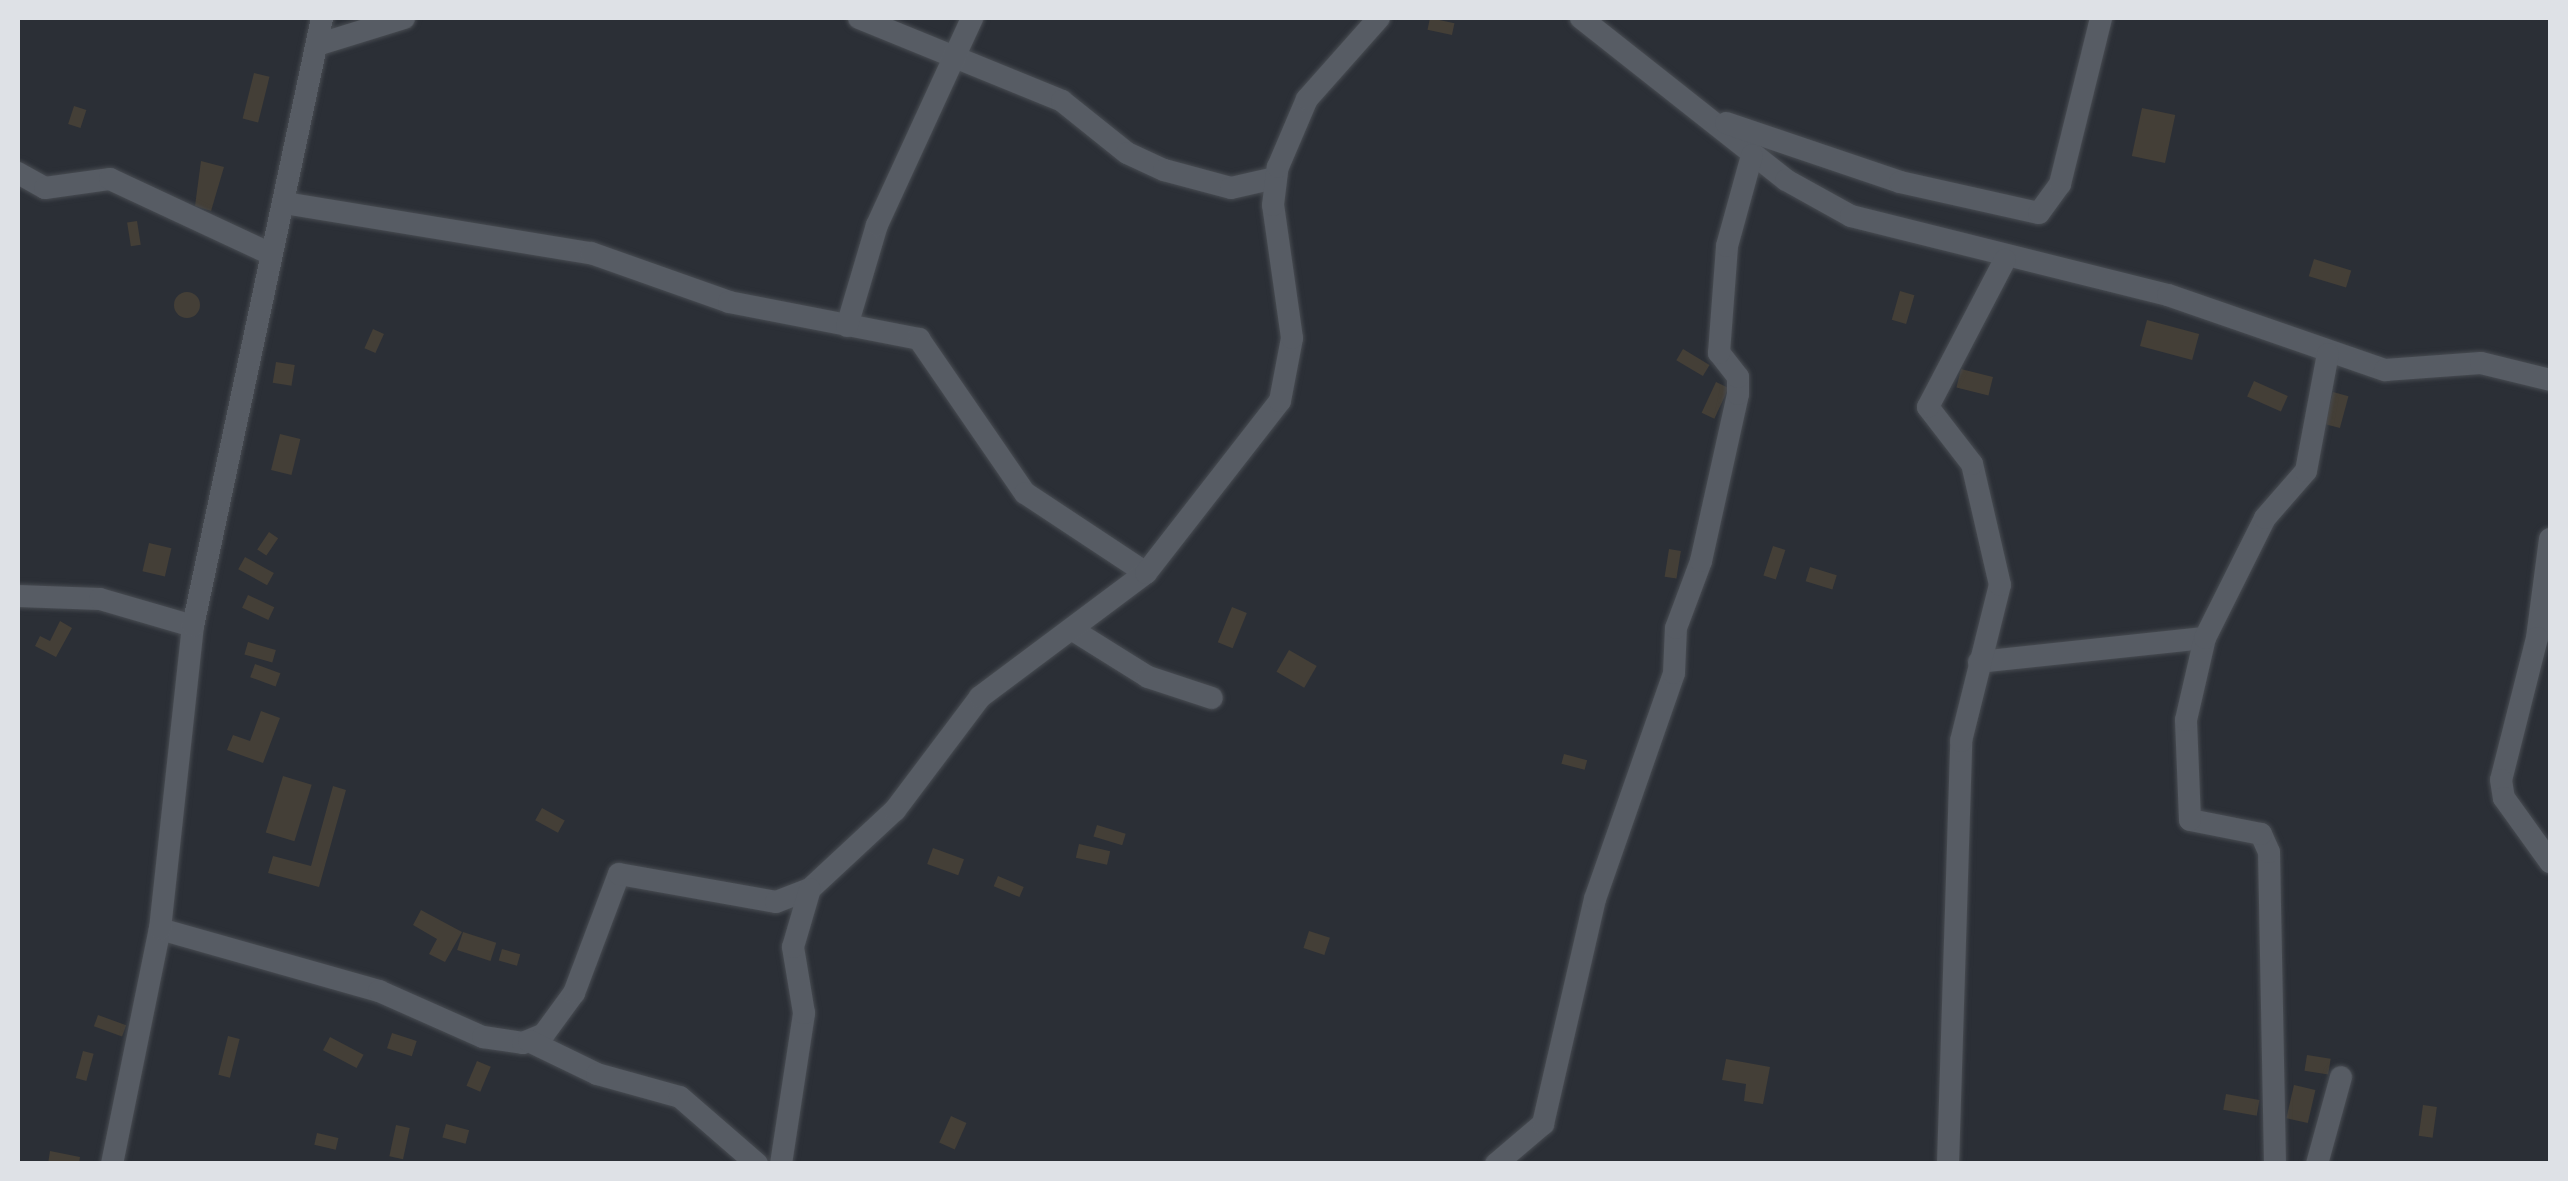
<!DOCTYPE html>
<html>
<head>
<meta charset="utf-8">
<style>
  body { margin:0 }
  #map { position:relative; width:2568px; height:1181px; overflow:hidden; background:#2b2f36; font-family:"Space Grotesk",sans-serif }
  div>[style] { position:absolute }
  .building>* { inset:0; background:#443f37; transform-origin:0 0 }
  .round { border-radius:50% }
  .roads { filter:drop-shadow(0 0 2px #484c52) drop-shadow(0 0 2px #484c52) }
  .street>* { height:22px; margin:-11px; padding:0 11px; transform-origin:11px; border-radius:11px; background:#575c64 }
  span { translate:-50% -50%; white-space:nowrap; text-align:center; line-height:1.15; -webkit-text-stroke:9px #15171a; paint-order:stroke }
  .frame { position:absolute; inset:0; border:20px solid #dee1e6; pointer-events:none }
</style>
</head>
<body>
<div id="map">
  <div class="building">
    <i style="left:1430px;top:18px;width:25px;height:12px;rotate:12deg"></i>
    <i style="left:254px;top:73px;width:16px;height:47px;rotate:14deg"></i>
    <i style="left:74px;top:106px;width:13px;height:19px;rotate:18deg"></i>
    <i style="left:2142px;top:108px;width:34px;height:49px;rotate:12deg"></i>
    <i style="clip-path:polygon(201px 161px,224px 167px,211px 211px,195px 206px)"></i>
    <i style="left:137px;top:221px;width:24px;height:10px;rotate:81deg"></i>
    <i style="left:2314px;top:259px;width:39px;height:18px;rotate:17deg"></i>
    <i style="left:1900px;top:291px;width:15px;height:30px;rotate:16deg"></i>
    <i class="round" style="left:174px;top:292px;width:26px;height:26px"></i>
    <i style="left:2147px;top:320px;width:54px;height:27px;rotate:15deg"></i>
    <i style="left:373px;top:329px;width:12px;height:21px;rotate:24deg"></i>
    <i style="left:1683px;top:349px;width:31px;height:13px;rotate:31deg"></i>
    <i style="left:276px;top:362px;width:19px;height:21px;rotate:9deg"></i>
    <i style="left:1961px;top:369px;width:33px;height:19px;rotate:14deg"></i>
    <i style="left:2254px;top:381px;width:37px;height:17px;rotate:24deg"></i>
    <i style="left:1716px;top:382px;width:14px;height:34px;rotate:25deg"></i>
    <i style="left:2333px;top:392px;width:16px;height:33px;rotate:15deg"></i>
    <i style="left:280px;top:434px;width:21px;height:37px;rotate:14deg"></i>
    <i style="left:269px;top:532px;width:11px;height:21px;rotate:34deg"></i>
    <i style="left:149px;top:543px;width:23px;height:29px;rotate:13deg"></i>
    <i style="left:1773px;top:546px;width:13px;height:31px;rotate:18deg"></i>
    <i style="left:1669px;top:549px;width:12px;height:28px;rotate:9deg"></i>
    <i style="left:245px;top:557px;width:33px;height:14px;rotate:29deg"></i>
    <i style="left:1810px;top:567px;width:28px;height:15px;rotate:17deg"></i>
    <i style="left:248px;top:595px;width:29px;height:14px;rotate:25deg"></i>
    <i style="left:1232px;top:607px;width:16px;height:38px;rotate:22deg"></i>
    <i style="clip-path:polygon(60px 621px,72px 628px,56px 657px,35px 646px,40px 636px,50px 641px)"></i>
    <i style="left:248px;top:642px;width:29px;height:13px;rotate:16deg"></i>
    <i style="left:1289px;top:650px;width:32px;height:25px;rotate:30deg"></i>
    <i style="left:255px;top:664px;width:27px;height:14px;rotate:20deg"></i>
    <i style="clip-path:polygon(261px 711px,280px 718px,263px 763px,227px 750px,233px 735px,250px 741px)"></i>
    <i style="left:1564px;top:754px;width:24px;height:10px;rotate:15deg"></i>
    <i style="left:283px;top:776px;width:30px;height:59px;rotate:17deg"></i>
    <i style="clip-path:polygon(333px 786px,346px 790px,319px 887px,268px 873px,273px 856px,311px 866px)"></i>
    <i style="left:542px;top:808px;width:26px;height:14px;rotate:29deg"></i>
    <i style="left:1097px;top:825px;width:30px;height:12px;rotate:17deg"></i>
    <i style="left:1079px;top:844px;width:32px;height:14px;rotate:13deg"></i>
    <i style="left:933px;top:848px;width:33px;height:17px;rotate:20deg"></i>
    <i style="left:998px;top:876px;width:28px;height:11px;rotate:23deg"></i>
    <i style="clip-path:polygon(421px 910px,462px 932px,445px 962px,429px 954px,437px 939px,413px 925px)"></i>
    <i style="left:1309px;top:931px;width:22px;height:18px;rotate:18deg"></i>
    <i style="left:463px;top:932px;width:35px;height:19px;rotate:18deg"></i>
    <i style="left:502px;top:949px;width:19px;height:12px;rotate:16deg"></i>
    <i style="left:98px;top:1015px;width:30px;height:12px;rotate:20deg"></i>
    <i style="left:392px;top:1033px;width:26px;height:16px;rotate:18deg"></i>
    <i style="left:228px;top:1036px;width:12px;height:40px;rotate:14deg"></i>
    <i style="left:330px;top:1037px;width:38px;height:15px;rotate:28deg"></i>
    <i style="left:83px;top:1051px;width:11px;height:28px;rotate:15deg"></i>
    <i style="left:2307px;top:1055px;width:24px;height:16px;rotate:9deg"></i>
    <i style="clip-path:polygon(1726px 1059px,1770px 1067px,1763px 1104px,1744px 1101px,1746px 1084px,1722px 1080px)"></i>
    <i style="left:477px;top:1061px;width:15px;height:27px;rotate:23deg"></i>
    <i style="left:2294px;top:1085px;width:22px;height:34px;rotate:13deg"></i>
    <i style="left:2226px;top:1094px;width:34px;height:16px;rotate:10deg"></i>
    <i style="left:2423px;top:1105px;width:14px;height:31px;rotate:8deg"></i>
    <i style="left:951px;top:1116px;width:17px;height:29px;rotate:24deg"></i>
    <i style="left:446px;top:1124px;width:24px;height:14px;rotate:15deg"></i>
    <i style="left:396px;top:1125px;width:14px;height:32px;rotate:12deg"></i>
    <i style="left:317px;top:1133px;width:22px;height:12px;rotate:13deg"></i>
    <i style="clip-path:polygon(50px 1151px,80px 1157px,79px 1164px,48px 1164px)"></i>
  </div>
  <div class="roads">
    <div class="street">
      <i style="left:859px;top:18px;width:219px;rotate:22.2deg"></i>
      <i style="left:1062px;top:101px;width:83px;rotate:38.7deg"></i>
      <i style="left:1127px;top:153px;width:41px;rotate:24.7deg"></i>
      <i style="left:1164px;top:170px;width:69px;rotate:15deg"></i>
      <i style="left:1231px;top:188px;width:45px;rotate:-12.8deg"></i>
      <i style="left:1581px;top:18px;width:261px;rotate:38.3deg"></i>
      <i style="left:1786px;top:180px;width:74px;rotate:29deg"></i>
      <i style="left:1851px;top:216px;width:327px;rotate:14deg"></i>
      <i style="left:2168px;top:295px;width:230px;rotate:19.1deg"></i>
      <i style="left:2385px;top:370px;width:96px;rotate:-4.2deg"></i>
      <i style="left:2481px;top:363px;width:71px;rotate:13.8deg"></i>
      <i style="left:320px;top:44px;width:88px;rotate:-17.2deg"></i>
      <i style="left:1726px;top:123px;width:184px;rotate:18.7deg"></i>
      <i style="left:1900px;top:182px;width:142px;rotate:12.6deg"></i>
      <i style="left:2039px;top:213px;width:36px;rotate:-54deg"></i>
      <i style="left:2060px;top:184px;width:171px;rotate:-76.1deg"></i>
      <i style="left:18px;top:173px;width:31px;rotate:29deg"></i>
      <i style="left:45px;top:188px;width:66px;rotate:-7.9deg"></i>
      <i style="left:110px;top:179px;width:178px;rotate:25deg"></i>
      <i style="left:284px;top:203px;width:311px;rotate:9.3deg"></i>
      <i style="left:591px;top:253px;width:146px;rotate:19.5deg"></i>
      <i style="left:729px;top:302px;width:194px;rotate:11deg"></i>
      <i style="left:919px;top:339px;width:187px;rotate:55.5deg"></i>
      <i style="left:1025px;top:493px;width:145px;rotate:33.5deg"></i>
      <i style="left:847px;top:326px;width:105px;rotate:-73.5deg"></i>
      <i style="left:877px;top:225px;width:228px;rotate:-65.3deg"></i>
      <i style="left:2550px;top:539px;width:100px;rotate:97.5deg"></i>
      <i style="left:2537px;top:638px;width:146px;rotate:104.2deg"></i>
      <i style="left:2501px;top:780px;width:18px;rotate:81deg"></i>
      <i style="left:2504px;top:798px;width:79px;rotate:54.3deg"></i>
      <i style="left:18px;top:596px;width:82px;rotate:2.1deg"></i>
      <i style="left:100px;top:599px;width:97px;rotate:16.2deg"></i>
      <i style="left:1076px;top:632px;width:85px;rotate:32deg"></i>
      <i style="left:1148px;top:677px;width:67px;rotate:18.2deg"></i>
      <i style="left:1979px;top:662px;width:227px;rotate:-6.1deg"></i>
      <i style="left:160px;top:929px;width:228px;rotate:15.8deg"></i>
      <i style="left:379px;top:991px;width:114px;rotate:23.9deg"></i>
      <i style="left:483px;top:1037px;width:40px;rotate:8.5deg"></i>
      <i style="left:523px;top:1043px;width:23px;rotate:-23deg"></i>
      <i style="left:544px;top:1034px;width:51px;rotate:-53.8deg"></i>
      <i style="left:574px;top:993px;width:127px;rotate:-69.3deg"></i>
      <i style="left:619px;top:874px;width:159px;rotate:10.1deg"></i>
      <i style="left:776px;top:902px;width:36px;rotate:-21deg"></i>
      <i style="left:810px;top:889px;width:116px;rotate:-42.9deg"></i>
      <i style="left:895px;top:810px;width:141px;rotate:-53deg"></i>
      <i style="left:980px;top:697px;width:207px;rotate:-36.8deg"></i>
      <i style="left:1146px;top:573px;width:218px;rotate:-52.1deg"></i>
      <i style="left:1280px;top:401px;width:64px;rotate:-79.2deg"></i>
      <i style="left:1292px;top:338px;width:134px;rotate:-98.1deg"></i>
      <i style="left:1273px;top:205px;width:38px;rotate:-83deg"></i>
      <i style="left:1278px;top:167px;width:74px;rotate:-66.9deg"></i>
      <i style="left:1307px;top:99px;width:108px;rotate:-48.4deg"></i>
      <i style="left:529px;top:1041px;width:76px;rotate:25.9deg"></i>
      <i style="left:597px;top:1074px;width:86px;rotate:15.5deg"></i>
      <i style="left:680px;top:1097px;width:102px;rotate:41deg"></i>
      <i style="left:112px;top:1164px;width:240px;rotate:-78.5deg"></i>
      <i style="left:160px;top:929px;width:305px;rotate:-83.8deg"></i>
      <i style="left:193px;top:626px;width:622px;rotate:-78.02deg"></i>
      <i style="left:781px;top:1164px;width:153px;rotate:-81.3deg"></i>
      <i style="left:804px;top:1013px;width:67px;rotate:-99.5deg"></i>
      <i style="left:793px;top:947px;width:60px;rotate:-73.7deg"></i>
      <i style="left:1496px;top:1164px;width:62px;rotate:-40.4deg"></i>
      <i style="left:1543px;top:1124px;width:231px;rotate:-77deg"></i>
      <i style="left:1595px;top:899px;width:239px;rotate:-70.7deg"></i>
      <i style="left:1674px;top:673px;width:45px;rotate:-87.5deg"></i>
      <i style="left:1676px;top:628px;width:72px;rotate:-69.5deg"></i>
      <i style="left:1701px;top:561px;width:171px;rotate:-77.5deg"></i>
      <i style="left:1738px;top:394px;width:17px;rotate:-90deg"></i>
      <i style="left:1738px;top:377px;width:31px;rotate:-128deg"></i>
      <i style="left:1719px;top:353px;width:107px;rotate:-85.7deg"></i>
      <i style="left:1727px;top:246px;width:94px;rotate:-74.6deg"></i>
      <i style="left:1948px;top:1164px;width:423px;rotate:-88.2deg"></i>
      <i style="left:1961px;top:741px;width:161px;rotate:-76deg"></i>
      <i style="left:2000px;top:585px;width:124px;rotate:-103deg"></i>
      <i style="left:1972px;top:464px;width:72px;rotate:-127.7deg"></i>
      <i style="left:1928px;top:407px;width:166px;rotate:-62.4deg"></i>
      <i style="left:2275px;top:1164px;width:312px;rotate:-91.1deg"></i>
      <i style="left:2269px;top:852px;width:20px;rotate:-114deg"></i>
      <i style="left:2261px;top:834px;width:72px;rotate:-168.8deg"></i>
      <i style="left:2190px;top:820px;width:100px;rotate:-92.3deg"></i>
      <i style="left:2186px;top:720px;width:84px;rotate:-77deg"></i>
      <i style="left:2205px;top:638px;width:134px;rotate:-63.4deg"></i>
      <i style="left:2265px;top:518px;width:62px;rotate:-48.9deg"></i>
      <i style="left:2306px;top:471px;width:119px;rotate:-79.4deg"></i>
      <i style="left:2317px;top:1164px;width:90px;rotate:-74.6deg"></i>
    </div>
  </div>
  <div class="frame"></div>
</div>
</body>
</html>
